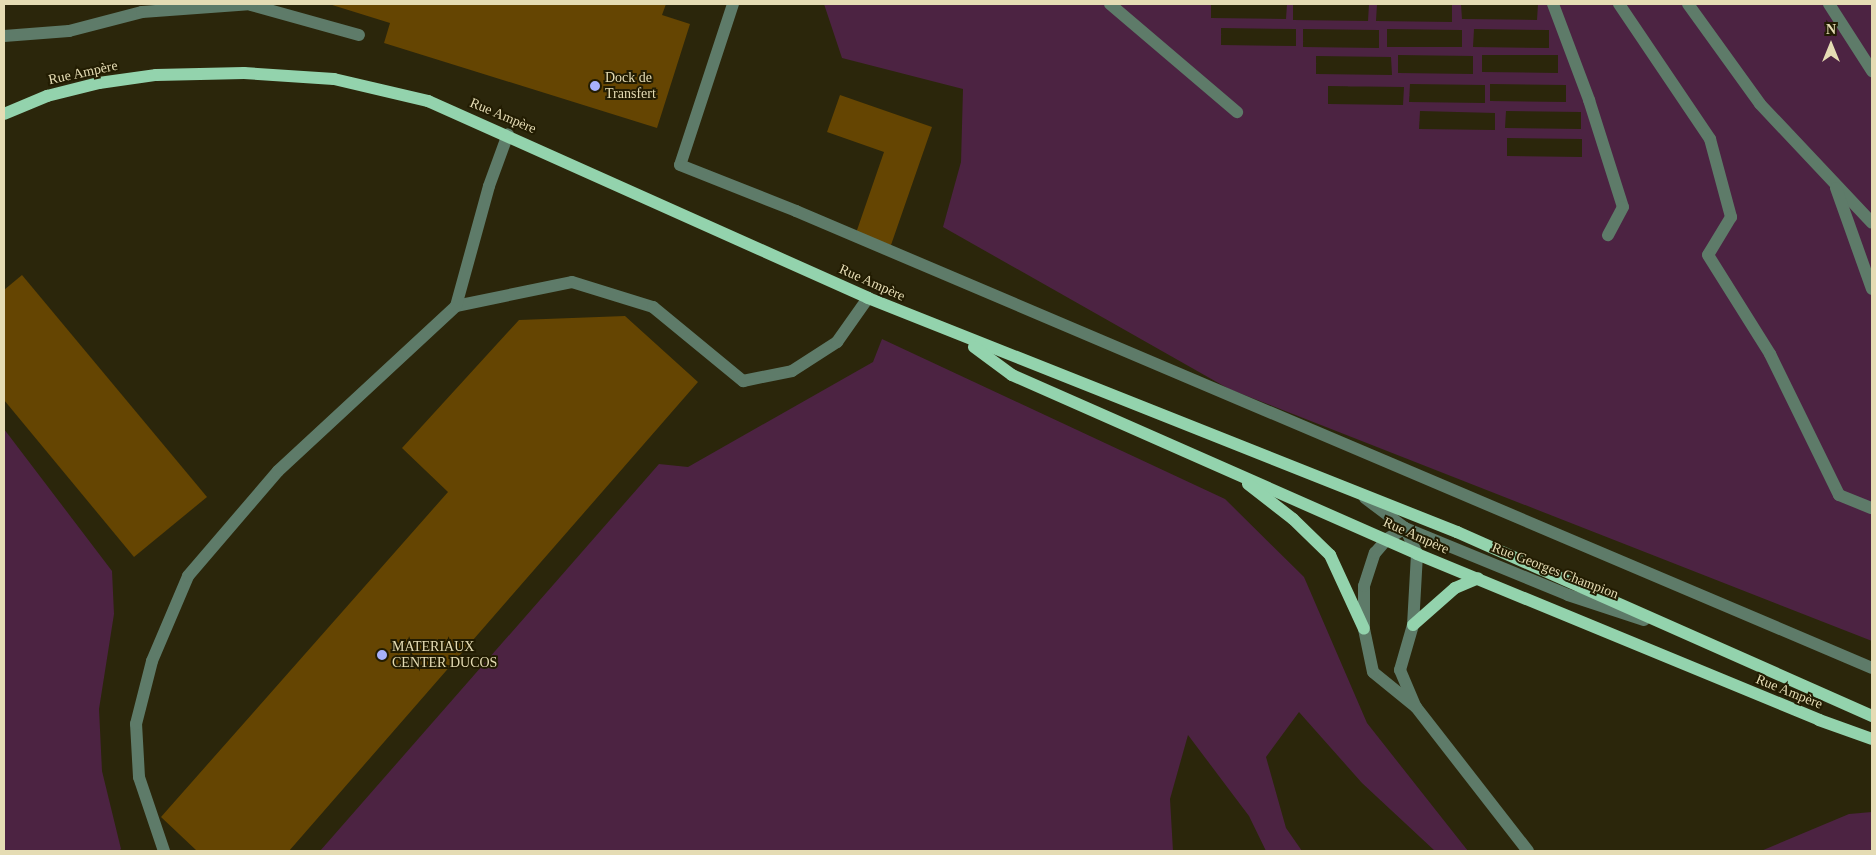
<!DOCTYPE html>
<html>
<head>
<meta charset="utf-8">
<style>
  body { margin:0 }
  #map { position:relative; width:1876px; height:855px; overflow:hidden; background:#2b260b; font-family:Georgia,serif }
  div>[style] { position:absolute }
  .green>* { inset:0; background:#4c2342 }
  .building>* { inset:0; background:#654502 }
  .minor>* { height:12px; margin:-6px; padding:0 6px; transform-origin:6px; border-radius:6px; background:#5e7b69 }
  .major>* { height:12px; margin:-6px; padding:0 6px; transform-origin:6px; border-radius:6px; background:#93d3ad }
  .dots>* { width:14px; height:14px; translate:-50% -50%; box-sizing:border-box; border:2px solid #221c02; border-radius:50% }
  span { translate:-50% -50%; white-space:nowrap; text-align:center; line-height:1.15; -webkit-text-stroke:4px #221c02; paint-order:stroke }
  .street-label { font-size:14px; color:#e5dcb4 }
  .poi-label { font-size:14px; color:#e5dcb4 }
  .left { translate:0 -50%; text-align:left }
  .frame { position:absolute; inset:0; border:5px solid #e5dcb4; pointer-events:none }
  .north { position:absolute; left:1806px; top:20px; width:50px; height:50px; -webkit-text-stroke:4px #221c02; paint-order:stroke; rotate:0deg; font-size:14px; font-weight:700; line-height:20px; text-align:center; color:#e5dcb4 }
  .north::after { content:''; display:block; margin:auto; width:18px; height:22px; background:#e5dcb4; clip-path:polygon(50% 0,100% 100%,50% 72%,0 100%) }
</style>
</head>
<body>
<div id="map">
  <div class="green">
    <i style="clip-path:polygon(evenodd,824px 4px,1211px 4px,1211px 18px,1286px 19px,1287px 4px,1293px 4px,1293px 20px,1368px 21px,1369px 4px,1377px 4px,1376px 21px,1452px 22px,1452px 4px,1425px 4px,1461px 4px,1462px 19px,1537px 20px,1538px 4px,1872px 4px,1872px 641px,1229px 389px,943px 227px,961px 162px,963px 89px,842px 58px,824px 4px,1221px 28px,1296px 29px,1296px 46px,1221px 45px,1221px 28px,824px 4px,1303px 29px,1379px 30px,1379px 48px,1303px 47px,1303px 29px,824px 4px,1387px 29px,1462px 30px,1462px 47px,1387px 47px,1387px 29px,824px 4px,1474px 29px,1549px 30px,1549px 48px,1473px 47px,1474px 29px,824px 4px,1398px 55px,1473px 56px,1473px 74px,1398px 73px,1398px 55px,824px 4px,1482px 55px,1558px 55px,1558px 73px,1482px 72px,1482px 55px,824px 4px,1316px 56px,1391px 57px,1392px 75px,1316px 74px,1316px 56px,824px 4px,1410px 84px,1485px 85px,1485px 103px,1409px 102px,1410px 84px,824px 4px,1490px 84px,1566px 85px,1566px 102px,1490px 101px,1490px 84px,824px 4px,1328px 86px,1404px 87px,1403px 105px,1328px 104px,1328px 86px,824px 4px,1420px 111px,1495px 113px,1495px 130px,1419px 129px,1420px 111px,824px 4px,1506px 111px,1581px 112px,1581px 129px,1505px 128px,1506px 111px,824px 4px,1507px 138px,1582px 139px,1582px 157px,1507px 156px,1507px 138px)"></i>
    <i style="clip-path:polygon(882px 339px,1225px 499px,1304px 577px,1367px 723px,1468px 851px,1435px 851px,1362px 783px,1299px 712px,1266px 757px,1286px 828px,1302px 851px,1266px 851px,1249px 816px,1188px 735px,1170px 799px,1173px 851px,320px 851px,659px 464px,688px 467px,873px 362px)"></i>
    <i style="clip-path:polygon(4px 429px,112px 571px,114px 614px,99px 709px,102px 771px,121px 849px,119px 851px,4px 851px)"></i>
    <i style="clip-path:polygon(1872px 812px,1872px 851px,1761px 851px,1849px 814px)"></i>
  </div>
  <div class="building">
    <i style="clip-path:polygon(329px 4px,666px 4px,662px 15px,690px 24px,657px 128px,384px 43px,390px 23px)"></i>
    <i style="clip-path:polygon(840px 95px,932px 127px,891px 245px,856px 233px,884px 152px,827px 132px)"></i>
    <i style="clip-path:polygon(22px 275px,207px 497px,134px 557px,4px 400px,4px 290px)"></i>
    <i style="clip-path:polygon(625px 316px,698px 382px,289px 851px,197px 851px,161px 817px,448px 492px,402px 448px,519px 320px)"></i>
  </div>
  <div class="minor">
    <i style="left:733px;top:4px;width:169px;rotate:108.2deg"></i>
    <i style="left:680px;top:165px;width:125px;rotate:21.6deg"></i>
    <i style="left:796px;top:211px;width:1169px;rotate:23.01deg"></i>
    <i style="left:1110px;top:4px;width:167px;rotate:40.4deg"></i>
    <i style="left:1553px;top:4px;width:103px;rotate:69.4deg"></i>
    <i style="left:1589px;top:100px;width:112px;rotate:72.4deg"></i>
    <i style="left:1623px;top:207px;width:32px;rotate:118deg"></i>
    <i style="left:1619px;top:4px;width:163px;rotate:56deg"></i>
    <i style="left:1710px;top:139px;width:81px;rotate:74.9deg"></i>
    <i style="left:1731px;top:217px;width:44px;rotate:121.2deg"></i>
    <i style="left:1708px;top:255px;width:117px;rotate:57.9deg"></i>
    <i style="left:1770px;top:354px;width:157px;rotate:63.9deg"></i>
    <i style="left:1839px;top:495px;width:35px;rotate:22deg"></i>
    <i style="left:1688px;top:4px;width:123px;rotate:54.2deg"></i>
    <i style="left:1760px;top:104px;width:163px;rotate:46.7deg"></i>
    <i style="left:1829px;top:4px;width:80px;rotate:57.3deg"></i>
    <i style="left:251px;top:5px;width:112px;rotate:15.5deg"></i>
    <i style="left:4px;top:36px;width:65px;rotate:-4.4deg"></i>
    <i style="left:69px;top:31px;width:75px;rotate:-14.6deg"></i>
    <i style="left:142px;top:12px;width:110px;rotate:-4.2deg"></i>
    <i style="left:1836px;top:188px;width:107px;rotate:70.4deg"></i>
    <i style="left:456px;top:306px;width:118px;rotate:-11.7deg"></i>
    <i style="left:572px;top:282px;width:85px;rotate:17.2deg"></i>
    <i style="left:653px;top:307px;width:117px;rotate:39.4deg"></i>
    <i style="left:743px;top:381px;width:50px;rotate:-11.5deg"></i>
    <i style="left:792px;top:371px;width:54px;rotate:-32.8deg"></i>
    <i style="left:837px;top:342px;width:54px;rotate:-54.8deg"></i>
    <i style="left:1365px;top:498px;width:50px;rotate:36.9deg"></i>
    <i style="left:1405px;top:528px;width:29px;rotate:65deg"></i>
    <i style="left:1417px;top:554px;width:71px;rotate:93.2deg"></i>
    <i style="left:1413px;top:625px;width:47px;rotate:106.1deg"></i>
    <i style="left:1400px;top:670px;width:38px;rotate:67deg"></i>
    <i style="left:164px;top:851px;width:78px;rotate:-108.7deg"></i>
    <i style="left:139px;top:777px;width:53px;rotate:-93.2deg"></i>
    <i style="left:136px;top:724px;width:65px;rotate:-75.7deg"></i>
    <i style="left:152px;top:661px;width:92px;rotate:-67deg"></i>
    <i style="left:188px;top:576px;width:138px;rotate:-49.4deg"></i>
    <i style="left:278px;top:471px;width:243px;rotate:-42.8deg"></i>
    <i style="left:456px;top:306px;width:124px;rotate:-74.6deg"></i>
    <i style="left:489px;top:186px;width:55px;rotate:-69.9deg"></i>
    <i style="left:1528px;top:851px;width:182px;rotate:-127.9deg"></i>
    <i style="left:1416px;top:707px;width:55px;rotate:-140.9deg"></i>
    <i style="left:1373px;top:672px;width:44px;rotate:-101.8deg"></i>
    <i style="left:1364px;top:629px;width:43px;rotate:-90deg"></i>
    <i style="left:1364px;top:586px;width:35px;rotate:-72deg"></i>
    <i style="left:1375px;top:553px;width:18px;rotate:-49deg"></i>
    <i style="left:1387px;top:539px;width:21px;rotate:-31deg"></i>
    <i style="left:1405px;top:528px;width:176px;rotate:22.3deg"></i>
    <i style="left:1568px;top:595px;width:80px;rotate:18.2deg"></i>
  </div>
  <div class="major">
    <i style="left:4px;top:114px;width:47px;rotate:-22.7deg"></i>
    <i style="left:47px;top:96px;width:54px;rotate:-14deg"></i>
    <i style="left:99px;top:83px;width:58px;rotate:-8deg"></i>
    <i style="left:156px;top:75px;width:88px;rotate:-1.3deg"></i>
    <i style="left:244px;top:73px;width:90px;rotate:3.8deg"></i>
    <i style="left:334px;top:79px;width:97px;rotate:13.2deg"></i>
    <i style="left:428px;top:101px;width:482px;rotate:24.1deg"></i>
    <i style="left:868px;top:298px;width:634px;rotate:21.67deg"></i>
    <i style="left:1457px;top:532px;width:454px;rotate:23.9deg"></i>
    <i style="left:974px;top:347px;width:47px;rotate:36.4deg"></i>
    <i style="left:1012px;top:375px;width:443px;rotate:23.8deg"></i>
    <i style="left:1417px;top:554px;width:435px;rotate:22.4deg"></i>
    <i style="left:1819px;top:720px;width:56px;rotate:19.7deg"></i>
    <i style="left:1248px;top:484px;width:57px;rotate:37.9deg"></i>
    <i style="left:1293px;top:519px;width:52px;rotate:44.2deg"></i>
    <i style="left:1330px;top:555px;width:81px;rotate:65.3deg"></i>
    <i style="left:1413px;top:625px;width:56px;rotate:-41.4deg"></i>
    <i style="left:1455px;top:588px;width:25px;rotate:-23deg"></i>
  </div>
  <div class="dots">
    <i style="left:595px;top:86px;background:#a7b1fc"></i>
    <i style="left:382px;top:655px;background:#a7b1fc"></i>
  </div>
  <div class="street-label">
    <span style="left:83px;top:73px;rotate:-12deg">Rue Ampère</span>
    <span style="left:503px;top:116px;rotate:23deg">Rue Ampère</span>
    <span style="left:872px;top:283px;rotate:24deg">Rue Ampère</span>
    <span style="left:1416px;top:536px;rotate:24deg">Rue Ampère</span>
    <span style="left:1555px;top:571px;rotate:21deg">Rue Georges Champion</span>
    <span style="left:1789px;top:692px;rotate:22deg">Rue Ampère</span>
  </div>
  <div class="poi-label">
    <span class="left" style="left:605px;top:86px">Dock de<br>Transfert</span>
    <span class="left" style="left:392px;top:655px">MATERIAUX<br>CENTER DUCOS</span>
  </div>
  <div class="frame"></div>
  <div class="north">N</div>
</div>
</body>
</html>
